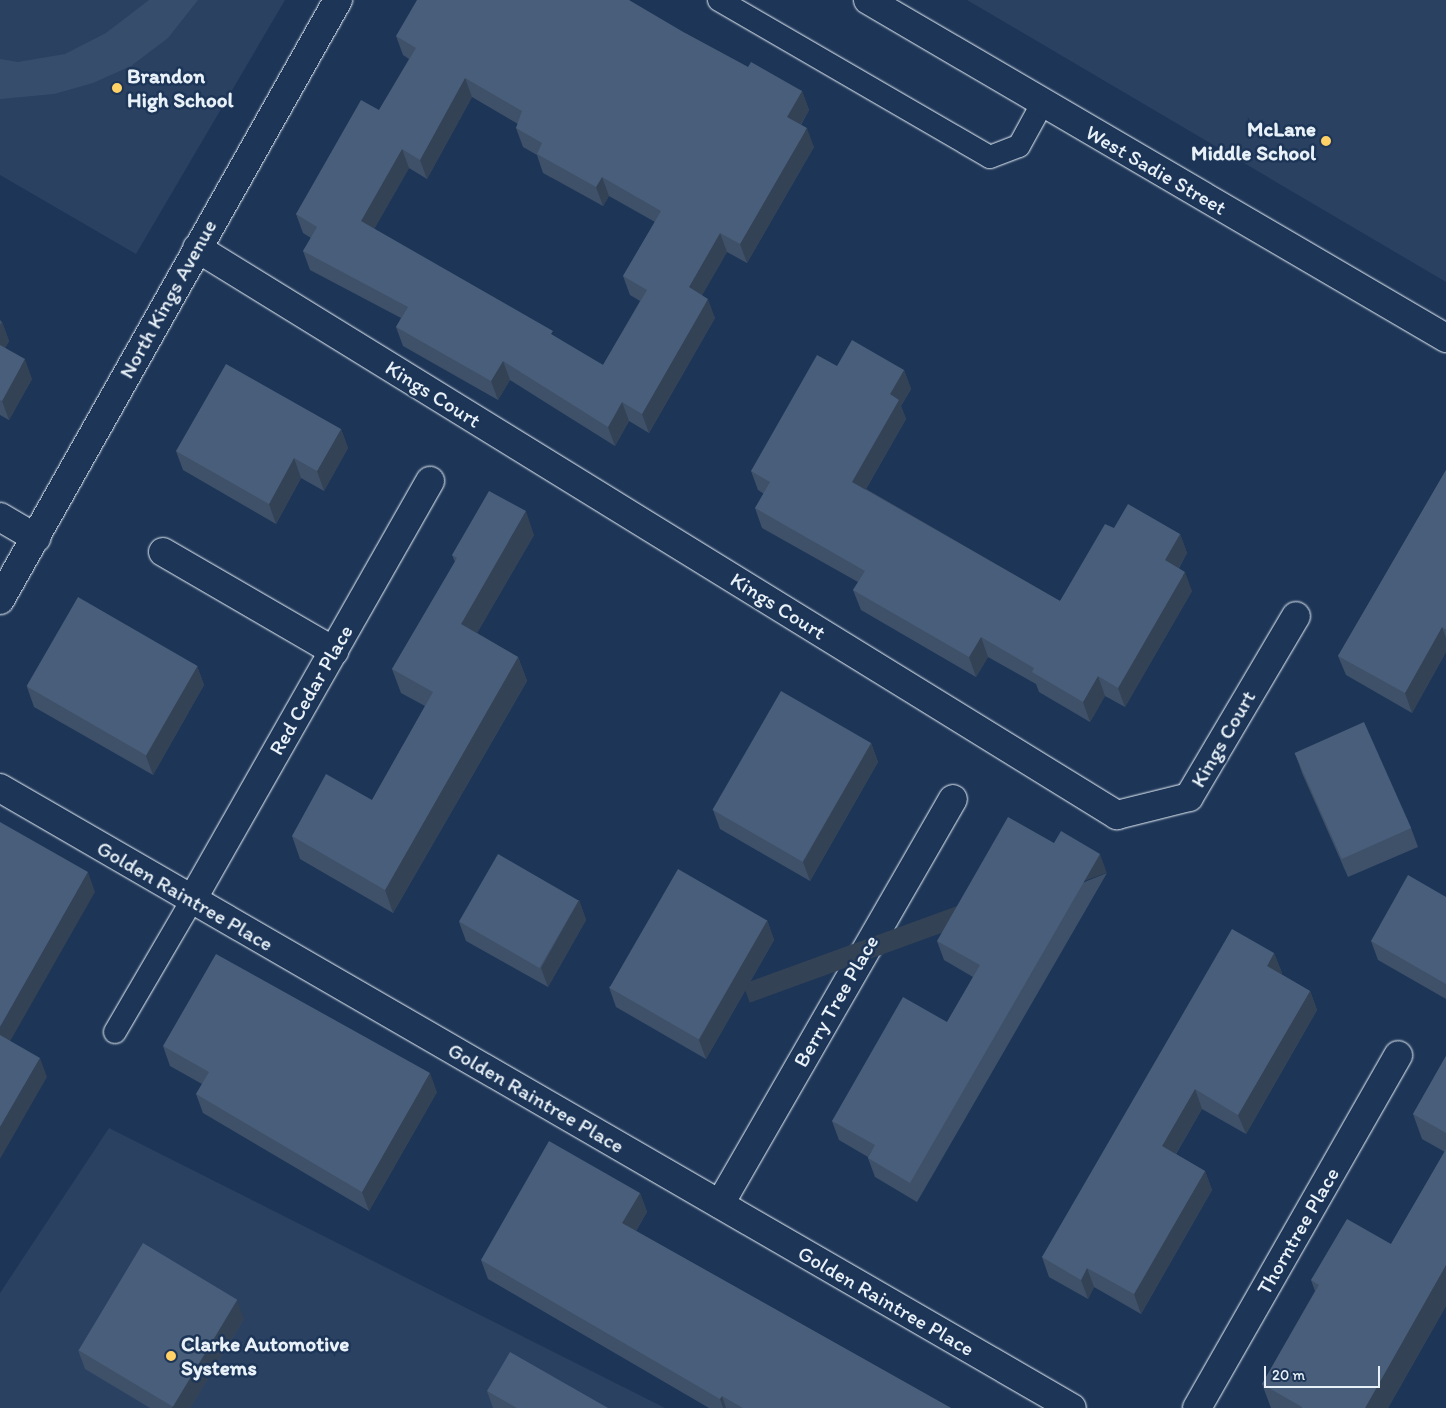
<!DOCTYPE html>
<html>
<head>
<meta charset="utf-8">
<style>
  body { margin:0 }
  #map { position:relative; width:1446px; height:1408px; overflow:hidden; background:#1d3557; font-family:Itim,sans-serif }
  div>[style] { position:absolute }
  .built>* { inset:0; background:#2a4162 }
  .green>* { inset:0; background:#374d6c }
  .roads { filter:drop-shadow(0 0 1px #e8f1f8) drop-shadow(0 0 1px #e8f1f8) }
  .lane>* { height:22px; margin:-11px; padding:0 11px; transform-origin:11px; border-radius:11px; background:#1d3557 }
  .street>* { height:28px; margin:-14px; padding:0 14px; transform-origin:14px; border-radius:14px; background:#1d3557 }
  .secondary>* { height:28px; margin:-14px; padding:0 14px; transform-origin:14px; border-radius:14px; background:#1d3557 }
  .wall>* { inset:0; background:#3f5169 }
  .shaded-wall>* { inset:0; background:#334255; transform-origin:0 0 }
  .building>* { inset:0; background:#495e7a; transform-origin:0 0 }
  .dots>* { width:14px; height:14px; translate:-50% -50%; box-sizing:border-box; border:2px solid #1d3557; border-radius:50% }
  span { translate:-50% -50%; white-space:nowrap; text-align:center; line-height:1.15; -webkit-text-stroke:5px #1d3557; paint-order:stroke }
  .poi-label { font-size:21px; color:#e8f1f8; font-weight:700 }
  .left { translate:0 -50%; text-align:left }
  .right { translate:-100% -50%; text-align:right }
  .street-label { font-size:21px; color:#e8f1f8 }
  .scale { position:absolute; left:1264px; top:1366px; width:116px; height:22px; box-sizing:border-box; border:2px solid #e8f1f8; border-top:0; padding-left:6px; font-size:15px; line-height:18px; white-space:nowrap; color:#e8f1f8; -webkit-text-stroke:4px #1d3557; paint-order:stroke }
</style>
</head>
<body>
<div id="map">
  <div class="built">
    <i style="clip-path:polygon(0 0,285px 0,136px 254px,0 175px)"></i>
    <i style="clip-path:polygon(967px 0,1446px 0,1446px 282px)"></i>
    <i style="clip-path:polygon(109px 1128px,665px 1408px,0 1408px,0 1293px)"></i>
  </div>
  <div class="green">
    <i style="clip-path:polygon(149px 0,198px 0,168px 38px,131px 66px,93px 83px,54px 94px,0 99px,0 59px,18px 62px,65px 54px,106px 33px)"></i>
  </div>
  <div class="roads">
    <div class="lane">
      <i style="left:719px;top:0;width:313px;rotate:30.1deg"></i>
      <i style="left:990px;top:157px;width:31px;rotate:-21deg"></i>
      <i style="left:1019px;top:146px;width:48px;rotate:-61.3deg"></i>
      <i style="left:115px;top:1032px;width:153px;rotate:-59.7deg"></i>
    </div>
    <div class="street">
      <i style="left:868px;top:0;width:670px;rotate:30.32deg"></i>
      <i style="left:197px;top:248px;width:1081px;rotate:31.65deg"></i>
      <i style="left:1117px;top:815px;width:74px;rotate:-14deg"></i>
      <i style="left:1189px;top:797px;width:210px;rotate:-59.4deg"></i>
      <i style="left:0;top:517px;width:42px;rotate:30.3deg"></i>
      <i style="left:163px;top:552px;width:198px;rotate:30.1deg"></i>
      <i style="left:0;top:788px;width:1238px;rotate:30.04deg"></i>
      <i style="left:192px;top:900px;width:482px;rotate:-60.4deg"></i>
      <i style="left:720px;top:1204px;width:467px;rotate:-60.1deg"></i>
      <i style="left:1197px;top:1408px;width:406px;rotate:-60.3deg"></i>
    </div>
    <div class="secondary">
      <i style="left:0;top:600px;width:689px;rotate:-60.61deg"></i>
    </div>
  </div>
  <div class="wall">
    <i style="clip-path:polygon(evenodd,685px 33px,748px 67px,802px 91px,809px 110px,801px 125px,814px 147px,747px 263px,727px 252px,702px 295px,715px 318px,649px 433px,629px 421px,615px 446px,510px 380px,498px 400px,403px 346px,396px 327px,401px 318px,310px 270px,303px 251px,311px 238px,303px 233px,296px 214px,379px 110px,409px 59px,403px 55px,396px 36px,685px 33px,472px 97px,518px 124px,516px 128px,523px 147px,537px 155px,543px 173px,603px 206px,609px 196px,655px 222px,623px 276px,630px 295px,640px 301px,603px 365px,555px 337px,374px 229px,409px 168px,427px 179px,472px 97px)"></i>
    <i style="clip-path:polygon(0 320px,2px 322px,9px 341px,5px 348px,32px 379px,9px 420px,0 415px)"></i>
    <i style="clip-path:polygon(837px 366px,904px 370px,911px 389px,901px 406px,906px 419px,866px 489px,1060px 601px,1114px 528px,1180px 534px,1187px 553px,1179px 568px,1192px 591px,1125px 707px,1105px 696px,1090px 722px,1039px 692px,1036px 684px,988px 657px,976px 677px,861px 610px,853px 590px,858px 582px,762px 528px,755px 508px,764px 494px,758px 490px,751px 471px)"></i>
    <i style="clip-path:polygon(341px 429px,348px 448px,324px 491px,301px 478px,276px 524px,183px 470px,176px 451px)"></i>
    <i style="clip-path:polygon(1446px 470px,1446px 652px,1412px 713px,1346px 675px,1338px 656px)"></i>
    <i style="clip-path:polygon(534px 535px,477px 633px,518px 657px,527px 681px,393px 913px,300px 859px,292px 836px,372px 800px,425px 706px,401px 693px,392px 669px,455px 562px,452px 555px)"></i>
    <i style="clip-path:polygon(197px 666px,204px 685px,153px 775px,34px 707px,27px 687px)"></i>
    <i style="clip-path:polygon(871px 743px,878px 762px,810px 881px,720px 829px,713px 810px)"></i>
    <i style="clip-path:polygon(1295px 753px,1411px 828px,1418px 847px,1348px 877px,1302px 773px)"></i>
    <i style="clip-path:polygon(1107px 873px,917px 1202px,875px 1177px,868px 1158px,868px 1157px,839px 1140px,832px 1121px,947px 1022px,973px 977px,944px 960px,937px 941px)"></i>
    <i style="clip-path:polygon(1446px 897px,1446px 999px,1378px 960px,1371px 941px)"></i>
    <i style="clip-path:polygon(579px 900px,586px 920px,548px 987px,466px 941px,459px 922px)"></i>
    <i style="clip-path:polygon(767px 920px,774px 940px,706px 1059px,616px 1007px,609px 987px)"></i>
    <i style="clip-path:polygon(1274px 953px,1282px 973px,1281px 974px,1310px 991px,1317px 1010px,1246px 1134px,1202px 1109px,1176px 1154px,1205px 1171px,1212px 1190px,1141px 1314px,1094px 1287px,1088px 1299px,1049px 1277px,1042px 1257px)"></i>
    <i style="clip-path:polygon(163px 1046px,437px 1092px,369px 1211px,203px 1113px,196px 1094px,202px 1084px,170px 1066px)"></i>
    <i style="clip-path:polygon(1446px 1056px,1446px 1306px,1388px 1408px,1271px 1408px,1262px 1384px,1315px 1291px,1311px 1280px,1391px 1244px,1445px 1152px,1422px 1139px,1413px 1114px)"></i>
    <i style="clip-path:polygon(640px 1193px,647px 1212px,636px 1231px,951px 1408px,709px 1408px,488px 1279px,481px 1260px)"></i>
    <i style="clip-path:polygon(244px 1319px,190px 1408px,150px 1408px,85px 1369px,78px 1350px)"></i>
    <i style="clip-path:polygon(487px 1391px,608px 1408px,493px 1408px)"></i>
  </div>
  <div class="shaded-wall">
    <i style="clip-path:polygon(465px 78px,472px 97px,427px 179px,420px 160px)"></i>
    <i style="clip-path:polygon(802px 91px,809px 110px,794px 136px,787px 117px)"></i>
    <i style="clip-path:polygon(807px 128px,814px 147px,747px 263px,740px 244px)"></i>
    <i style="clip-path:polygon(402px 149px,409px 168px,368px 240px,361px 221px)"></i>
    <i style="clip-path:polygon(602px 177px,609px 196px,603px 206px,596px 187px)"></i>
    <i style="clip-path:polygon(720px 233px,727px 252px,696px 306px,689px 287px)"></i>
    <i style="clip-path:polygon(708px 299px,715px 318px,649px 433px,642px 414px)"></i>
    <i style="clip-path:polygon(2px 322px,9px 341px,0 358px,0 325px)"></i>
    <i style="clip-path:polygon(25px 359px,32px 379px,9px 420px,2px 401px)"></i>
    <i style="clip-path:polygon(503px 361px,510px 380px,498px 400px,491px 381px)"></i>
    <i style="clip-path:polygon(904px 370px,911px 389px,901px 406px,906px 419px,859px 501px,852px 482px,890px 394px)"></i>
    <i style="clip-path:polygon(622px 402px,629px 421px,615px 446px,608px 427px)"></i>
    <i style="clip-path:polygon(341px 429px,348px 448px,324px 491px,317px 471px)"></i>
    <i style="clip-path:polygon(294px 458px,301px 478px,276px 524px,269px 504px)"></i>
    <i style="clip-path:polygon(526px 511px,534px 535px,469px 647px,461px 624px)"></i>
    <i style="clip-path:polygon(1180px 534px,1187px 553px,1172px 579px,1165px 560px)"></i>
    <i style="clip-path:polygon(1185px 572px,1192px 591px,1125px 707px,1118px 688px)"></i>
    <i style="clip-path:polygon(1442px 627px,1446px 638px,1446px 652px,1412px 713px,1405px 693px)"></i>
    <i style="clip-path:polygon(981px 637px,988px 657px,976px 677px,969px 657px)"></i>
    <i style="clip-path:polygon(518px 657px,527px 681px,393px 913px,385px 890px)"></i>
    <i style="clip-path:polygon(197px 666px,204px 685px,153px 775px,146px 756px)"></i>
    <i style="clip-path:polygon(1098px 676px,1105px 696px,1090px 722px,1083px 702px)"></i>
    <i style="clip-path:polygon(871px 743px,878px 762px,810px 881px,803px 862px)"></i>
    <i style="left:1100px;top:854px;width:20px;height:380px;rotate:70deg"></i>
    <i style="clip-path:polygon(88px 872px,95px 892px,4px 1052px,0 1042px,0 1027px)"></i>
    <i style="clip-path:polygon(579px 900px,586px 920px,548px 987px,541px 968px)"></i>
    <i style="clip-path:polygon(767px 920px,774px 940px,706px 1059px,699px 1040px)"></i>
    <i style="clip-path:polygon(1274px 953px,1282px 973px,1274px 985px,1267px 966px)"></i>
    <i style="clip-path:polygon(1310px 991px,1317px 1010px,1246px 1134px,1238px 1115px)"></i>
    <i style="clip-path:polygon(40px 1058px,47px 1077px,0 1159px,0 1127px)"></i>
    <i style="clip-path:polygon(430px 1073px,437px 1092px,369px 1211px,362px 1192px)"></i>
    <i style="clip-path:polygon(1195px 1089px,1202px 1109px,1169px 1165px,1162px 1146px)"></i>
    <i style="clip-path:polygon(1205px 1171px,1212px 1190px,1141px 1314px,1134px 1294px)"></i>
    <i style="clip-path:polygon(640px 1193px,647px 1212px,629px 1242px,622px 1223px)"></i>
    <i style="clip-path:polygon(1446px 1265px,1446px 1306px,1388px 1408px,1365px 1408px)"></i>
    <i style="clip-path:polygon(1087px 1268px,1094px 1287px,1088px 1299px,1081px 1280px)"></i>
    <i style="clip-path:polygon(237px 1300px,244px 1319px,190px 1408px,172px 1408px,172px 1406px)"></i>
    <i style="clip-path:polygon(722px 1396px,726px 1408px,723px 1408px,720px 1399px)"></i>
  </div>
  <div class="building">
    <i style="clip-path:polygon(evenodd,417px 0,629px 0,685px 33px,748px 67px,751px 62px,802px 91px,787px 117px,807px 128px,740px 244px,720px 233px,689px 287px,708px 299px,642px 414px,622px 402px,608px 427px,503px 361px,491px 381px,396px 327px,408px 307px,303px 251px,317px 227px,296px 214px,361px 100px,379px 110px,416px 48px,396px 36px,417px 0,465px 78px,522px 111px,516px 128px,542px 143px,537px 154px,596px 187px,602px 177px,661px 211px,623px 276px,647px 290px,603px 365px,551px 334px,553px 331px,361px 221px,402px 149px,420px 160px,465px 78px)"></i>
    <i style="clip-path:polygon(852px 340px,904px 370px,890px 394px,899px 400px,852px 482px,1060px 601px,1105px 524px,1114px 528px,1128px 504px,1180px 534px,1165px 560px,1185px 572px,1118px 688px,1098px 676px,1083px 702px,1032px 672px,1034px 668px,981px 637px,969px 657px,853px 590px,865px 571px,755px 508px,770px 482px,751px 471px,817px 355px,837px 366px)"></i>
    <i style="clip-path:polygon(0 345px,25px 359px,2px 401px,0 400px)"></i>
    <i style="clip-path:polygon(226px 364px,341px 429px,317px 471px,294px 458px,269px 504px,176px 451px)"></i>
    <i style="clip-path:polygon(1446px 470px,1446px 630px,1442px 627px,1405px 693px,1338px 656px)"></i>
    <i style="clip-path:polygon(489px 491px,526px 511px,461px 624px,518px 657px,385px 890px,292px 836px,326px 774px,372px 800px,433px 692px,392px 669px,457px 558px,452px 555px)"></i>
    <i style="left:78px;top:597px;width:138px;height:103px;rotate:30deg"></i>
    <i style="left:781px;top:691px;width:104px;height:137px;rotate:30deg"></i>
    <i style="left:1364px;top:722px;width:116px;height:76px;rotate:66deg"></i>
    <i style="clip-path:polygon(1008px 817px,1054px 843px,1061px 831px,1100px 854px,910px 1183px,868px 1158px,875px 1145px,832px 1121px,903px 997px,947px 1022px,980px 965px,937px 941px)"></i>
    <i style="clip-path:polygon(0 822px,88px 872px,0 1027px)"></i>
    <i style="left:498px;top:854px;width:93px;height:78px;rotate:30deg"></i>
    <i style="left:678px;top:869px;width:103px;height:137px;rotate:30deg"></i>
    <i style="clip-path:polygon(1408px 875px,1446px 897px,1446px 984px,1371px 941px)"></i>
    <i style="clip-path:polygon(1232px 929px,1274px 953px,1267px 966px,1310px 991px,1238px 1115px,1195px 1089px,1162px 1146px,1205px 1171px,1134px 1294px,1087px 1268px,1081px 1280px,1042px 1257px)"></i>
    <i style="clip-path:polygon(216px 954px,430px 1073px,362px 1192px,196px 1094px,209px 1072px,163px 1046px)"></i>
    <i style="clip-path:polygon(0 1035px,40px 1058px,0 1127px)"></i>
    <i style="clip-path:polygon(1446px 1056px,1446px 1133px,1413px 1114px)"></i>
    <i style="clip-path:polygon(549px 1141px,640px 1193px,622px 1223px,951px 1408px,743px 1408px,722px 1396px,720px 1399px,481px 1260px)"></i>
    <i style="clip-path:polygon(1446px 1149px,1446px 1265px,1365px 1408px,1302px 1408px,1302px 1407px,1262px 1384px,1319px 1285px,1311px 1280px,1347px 1219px,1391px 1244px)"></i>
    <i style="left:143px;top:1243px;width:110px;height:125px;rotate:31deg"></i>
    <i style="clip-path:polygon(510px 1352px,608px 1408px,517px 1408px,487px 1391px)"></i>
  </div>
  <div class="dots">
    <i style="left:117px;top:88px;background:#ffd166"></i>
    <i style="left:1326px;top:141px;background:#ffd166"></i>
    <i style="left:171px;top:1356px;background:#ffd166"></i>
  </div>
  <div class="poi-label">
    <span class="left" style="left:127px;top:88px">Brandon<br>High School</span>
    <span class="right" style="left:1316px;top:141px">McLane<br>Middle School</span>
    <span class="left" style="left:181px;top:1356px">Clarke Automotive<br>Systems</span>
  </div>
  <div class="street-label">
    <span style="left:1156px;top:170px;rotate:30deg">West Sadie Street</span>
    <span style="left:168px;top:299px;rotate:-61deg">North Kings Avenue</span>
    <span style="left:433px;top:394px;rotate:32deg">Kings Court</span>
    <span style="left:778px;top:606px;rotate:32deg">Kings Court</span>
    <span style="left:311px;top:690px;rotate:-60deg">Red Cedar Place</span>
    <span style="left:1223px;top:739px;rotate:-60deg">Kings Court</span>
    <span style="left:185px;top:896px;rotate:30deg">Golden Raintree Place</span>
    <span style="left:836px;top:1001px;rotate:-60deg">Berry Tree Place</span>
    <span style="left:536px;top:1098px;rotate:30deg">Golden Raintree Place</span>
    <span style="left:1298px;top:1231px;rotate:-60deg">Thorntree Place</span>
    <span style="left:886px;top:1301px;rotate:30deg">Golden Raintree Place</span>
  </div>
  <div class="scale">20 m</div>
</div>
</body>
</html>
